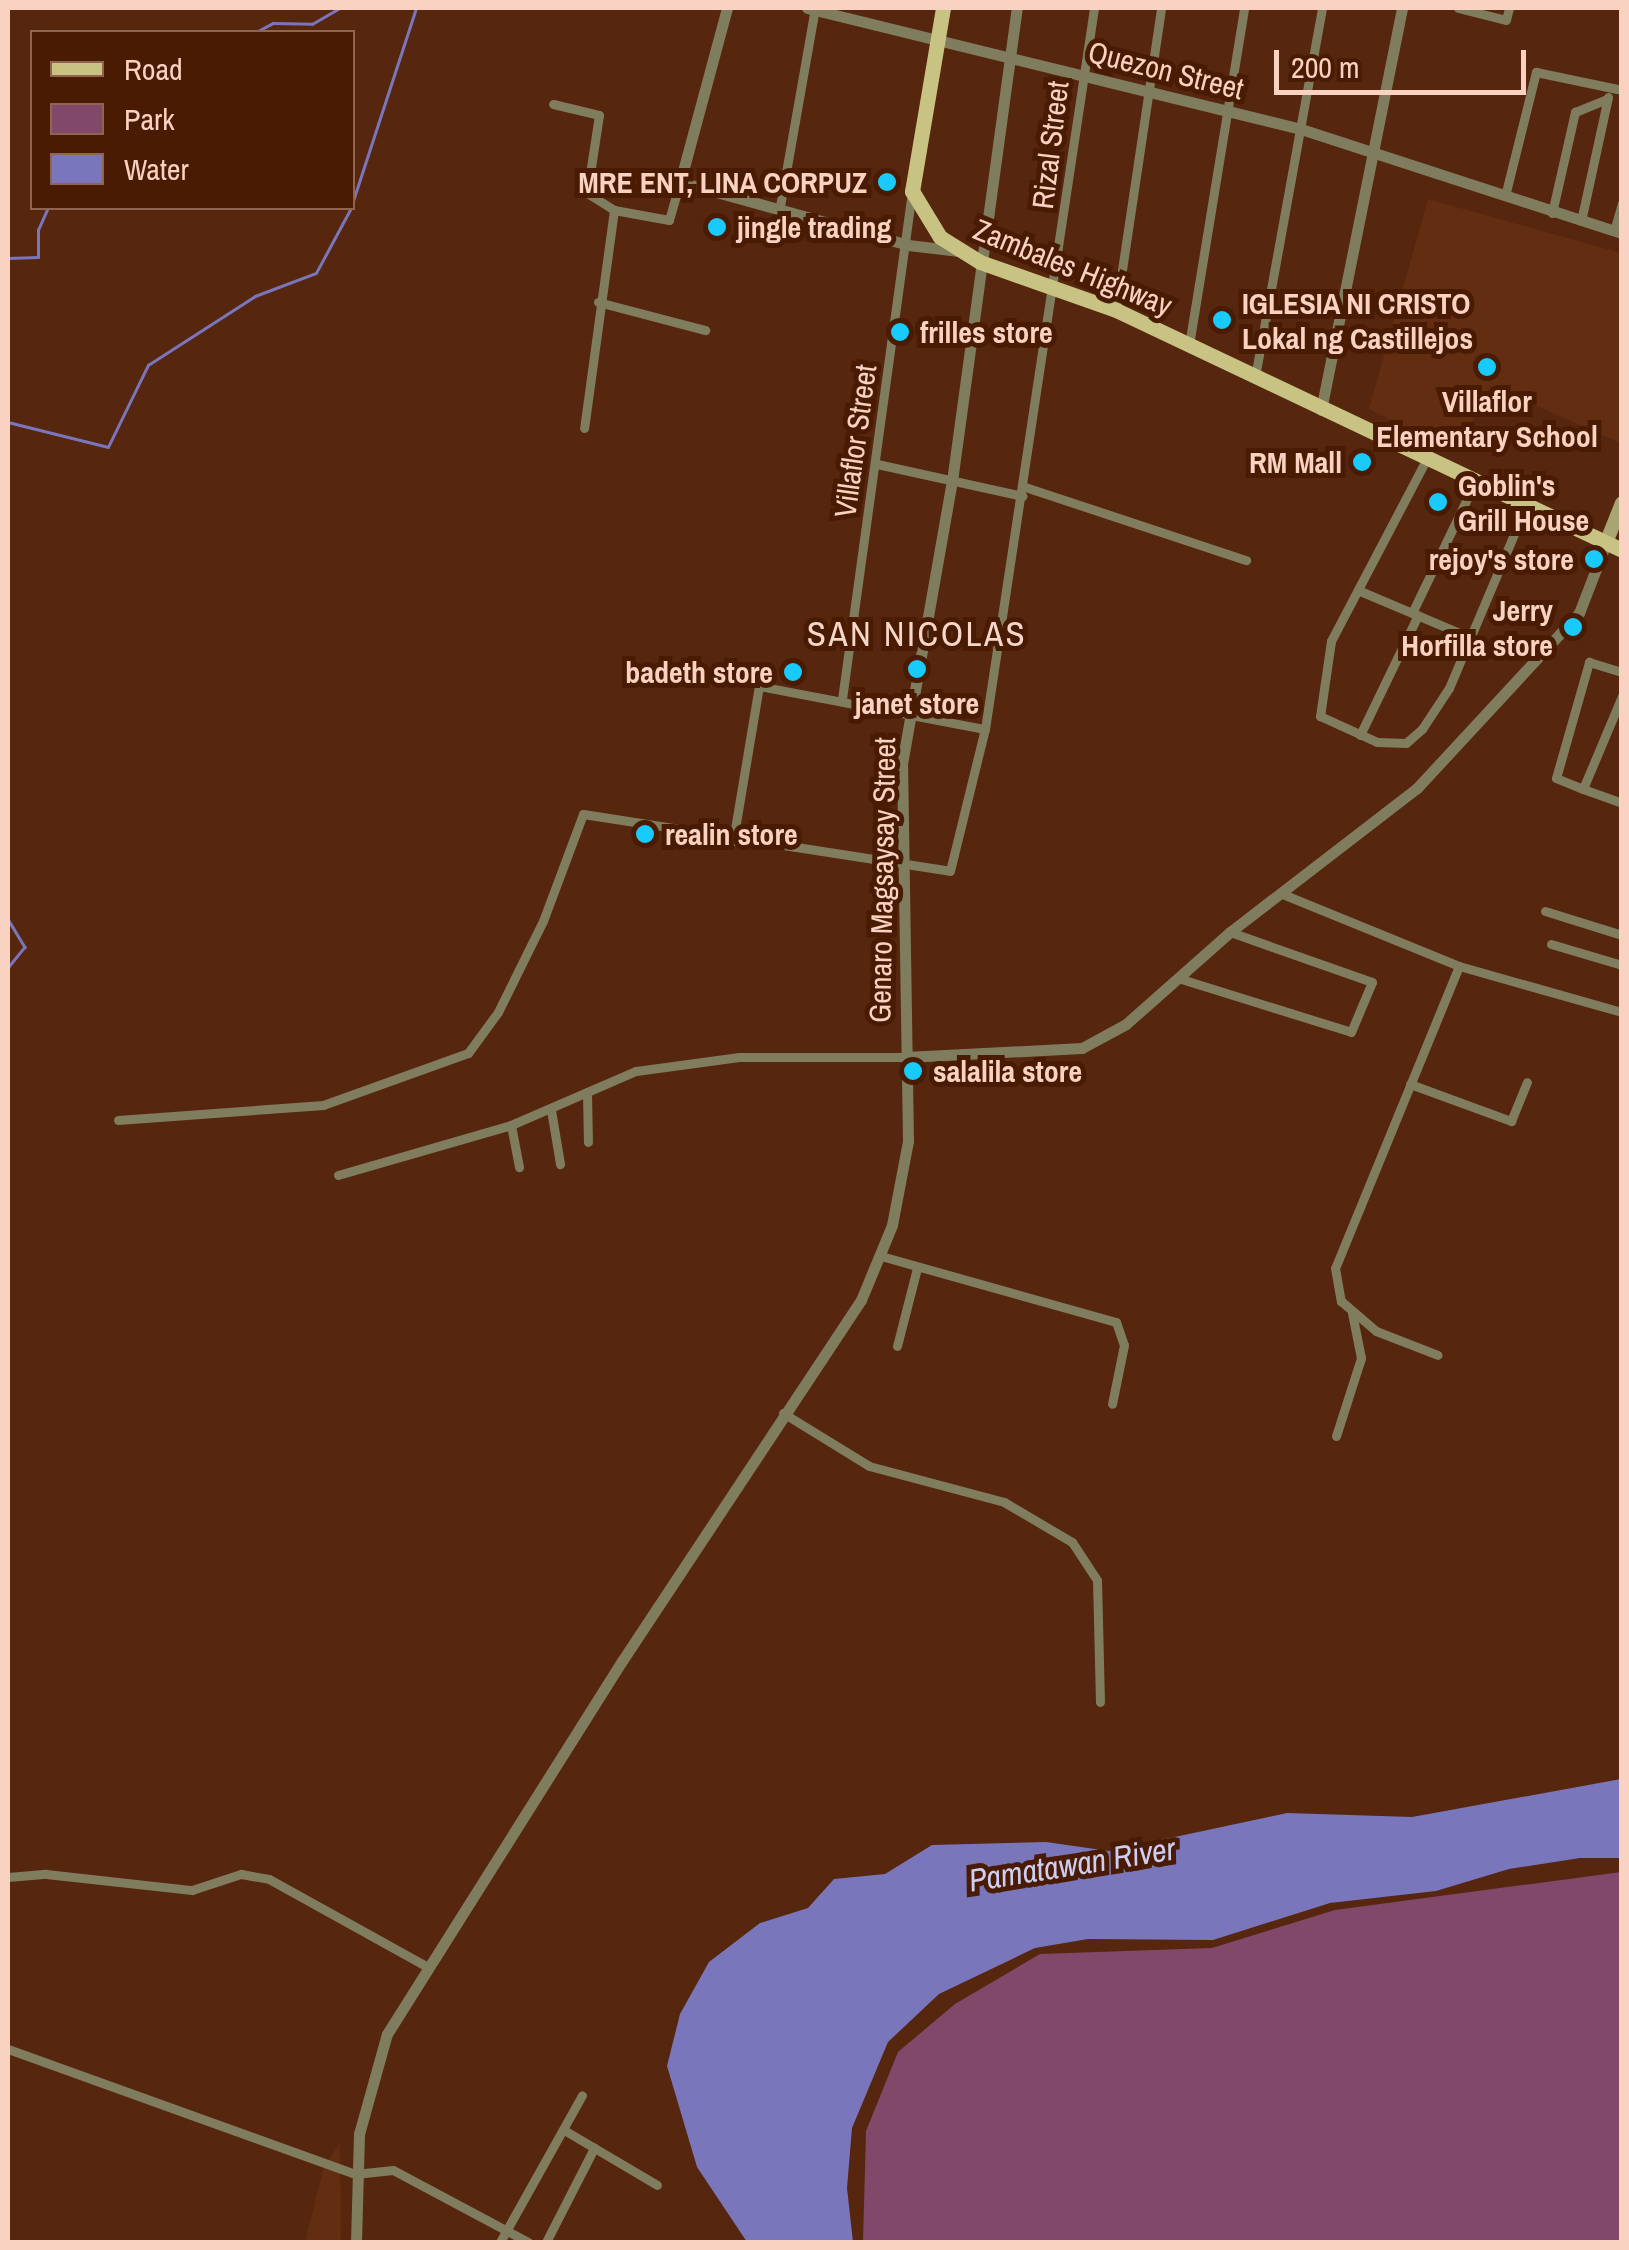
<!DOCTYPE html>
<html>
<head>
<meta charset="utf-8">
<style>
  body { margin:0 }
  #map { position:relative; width:1629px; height:2250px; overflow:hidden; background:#56260e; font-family:"Archivo Narrow",sans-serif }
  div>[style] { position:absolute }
  .built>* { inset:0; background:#632d12 }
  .green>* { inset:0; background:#81486a }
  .water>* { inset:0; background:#7976bb }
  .stream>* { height:2.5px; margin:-1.25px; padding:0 1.25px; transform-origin:1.25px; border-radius:1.25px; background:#7976bb }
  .minor>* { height:9px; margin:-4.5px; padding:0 4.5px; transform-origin:4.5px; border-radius:4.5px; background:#7f7d5e }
  .tertiary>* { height:11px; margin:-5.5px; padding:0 5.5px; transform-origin:5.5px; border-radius:5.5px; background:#7f7d5e }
  .secondary>* { height:14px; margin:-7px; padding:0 7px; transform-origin:7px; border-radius:7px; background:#a8a573 }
  .primary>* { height:15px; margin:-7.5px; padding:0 7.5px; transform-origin:7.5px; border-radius:7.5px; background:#c8c382 }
  .dots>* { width:28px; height:28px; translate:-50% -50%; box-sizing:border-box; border:5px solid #4a1b03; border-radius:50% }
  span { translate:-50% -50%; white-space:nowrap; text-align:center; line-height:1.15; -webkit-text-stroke:10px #4a1b03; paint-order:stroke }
  .street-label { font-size:30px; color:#f9d2c1 }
  .poi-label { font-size:30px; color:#f9d2c1; font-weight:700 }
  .right { translate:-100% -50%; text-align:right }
  .left { translate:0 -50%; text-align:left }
  .water-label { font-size:32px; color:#cecef5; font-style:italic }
  .quarter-label { font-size:35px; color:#f6d7c9; letter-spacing:2.5px }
  .frame { position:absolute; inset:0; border:10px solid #f9d2c1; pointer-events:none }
  .legend { position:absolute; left:30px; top:30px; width:325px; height:180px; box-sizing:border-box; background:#4a1b03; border:2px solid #90644f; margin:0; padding:12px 18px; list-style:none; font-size:30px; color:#f9d2c1 }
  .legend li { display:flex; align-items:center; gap:20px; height:50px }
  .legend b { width:50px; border:2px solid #90644f }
  .scale { position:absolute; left:1274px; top:50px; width:252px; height:45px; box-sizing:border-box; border:5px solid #f9d2c1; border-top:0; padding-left:12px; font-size:30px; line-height:35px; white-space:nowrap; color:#f9d2c1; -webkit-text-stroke:8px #4a1b03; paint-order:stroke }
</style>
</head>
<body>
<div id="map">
  <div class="built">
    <i style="clip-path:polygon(1428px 199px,1621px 253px,1621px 443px,1491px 386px,1456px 453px,1369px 409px)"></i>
    <i style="clip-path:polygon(340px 2143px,341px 2242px,305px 2242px,324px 2166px)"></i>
  </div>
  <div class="green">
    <i style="clip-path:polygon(1621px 1872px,1621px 2242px,863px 2242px,866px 2131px,898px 2052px,955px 2004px,1040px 1954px,1212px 1948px,1335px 1910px)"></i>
  </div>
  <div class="water">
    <i style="clip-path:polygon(1621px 1779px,1621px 1858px,1580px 1858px,1509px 1869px,1436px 1891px,1330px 1903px,1213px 1940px,1088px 1939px,1035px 1948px,939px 1994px,888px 2042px,852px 2128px,847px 2188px,853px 2242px,747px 2242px,697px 2167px,667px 2066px,680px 2014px,709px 1962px,760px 1923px,808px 1908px,834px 1879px,885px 1874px,932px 1845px,1046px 1842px,1109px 1851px,1287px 1813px,1412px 1817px)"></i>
  </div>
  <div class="stream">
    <i style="left:256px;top:32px;width:19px;rotate:-28deg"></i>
    <i style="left:273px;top:23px;width:39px;rotate:1deg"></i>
    <i style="left:312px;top:24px;width:32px;rotate:-30deg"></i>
    <i style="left:352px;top:204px;width:206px;rotate:-71.9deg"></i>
    <i style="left:8px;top:258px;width:30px;rotate:-2deg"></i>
    <i style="left:38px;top:257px;width:27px;rotate:-90deg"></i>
    <i style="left:38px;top:230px;width:24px;rotate:-66deg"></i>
    <i style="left:8px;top:422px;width:103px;rotate:14deg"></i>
    <i style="left:108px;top:447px;width:91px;rotate:-64deg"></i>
    <i style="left:148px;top:365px;width:127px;rotate:-32.8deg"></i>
    <i style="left:255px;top:296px;width:65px;rotate:-20.7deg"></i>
    <i style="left:316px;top:273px;width:74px;rotate:-61.7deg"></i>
    <i style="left:8px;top:919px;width:33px;rotate:59deg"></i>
    <i style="left:25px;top:947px;width:27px;rotate:129deg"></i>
  </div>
  <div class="minor">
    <i style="left:1458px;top:8px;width:49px;rotate:14deg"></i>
    <i style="left:1506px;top:20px;width:12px;rotate:-76deg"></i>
    <i style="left:553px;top:104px;width:47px;rotate:13.4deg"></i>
    <i style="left:599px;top:115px;width:79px;rotate:98.7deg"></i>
    <i style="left:587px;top:193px;width:32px;rotate:32deg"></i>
    <i style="left:614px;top:210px;width:220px;rotate:97.8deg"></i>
    <i style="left:1506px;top:192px;width:124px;rotate:-76deg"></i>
    <i style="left:1536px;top:72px;width:88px;rotate:11.8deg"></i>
    <i style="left:614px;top:210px;width:56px;rotate:10.3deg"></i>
    <i style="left:669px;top:220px;width:40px;rotate:-74deg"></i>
    <i style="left:779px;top:212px;width:207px;rotate:-80deg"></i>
    <i style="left:1552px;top:213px;width:104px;rotate:-77.2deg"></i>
    <i style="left:1575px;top:112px;width:35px;rotate:-22deg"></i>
    <i style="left:1581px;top:221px;width:127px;rotate:-77.7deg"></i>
    <i style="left:1614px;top:231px;width:29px;rotate:-74deg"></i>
    <i style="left:598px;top:302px;width:111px;rotate:14.7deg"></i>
    <i style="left:1116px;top:310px;width:305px;rotate:-81.5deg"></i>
    <i style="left:1189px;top:345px;width:341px;rotate:-80.7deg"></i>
    <i style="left:1255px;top:377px;width:375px;rotate:-79.7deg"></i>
    <i style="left:1426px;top:460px;width:204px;rotate:117.7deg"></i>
    <i style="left:1331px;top:641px;width:76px;rotate:98.3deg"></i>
    <i style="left:1320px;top:716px;width:63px;rotate:24.5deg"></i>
    <i style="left:1377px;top:742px;width:29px;rotate:2deg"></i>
    <i style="left:1406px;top:743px;width:21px;rotate:-41deg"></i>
    <i style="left:1422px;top:729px;width:49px;rotate:-56.6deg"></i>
    <i style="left:1449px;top:688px;width:198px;rotate:-67.1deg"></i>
    <i style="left:877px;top:464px;width:149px;rotate:12.4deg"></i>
    <i style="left:1025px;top:487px;width:233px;rotate:18.3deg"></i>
    <i style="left:1360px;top:591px;width:118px;rotate:22.9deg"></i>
    <i style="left:1412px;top:613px;width:145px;rotate:-64.3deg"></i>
    <i style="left:1622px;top:696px;width:101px;rotate:112.8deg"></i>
    <i style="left:1583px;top:789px;width:41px;rotate:19.7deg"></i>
    <i style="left:842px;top:699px;width:513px;rotate:-82.15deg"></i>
    <i style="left:1360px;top:735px;width:133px;rotate:-64.2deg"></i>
    <i style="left:1583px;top:789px;width:29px;rotate:-158deg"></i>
    <i style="left:1556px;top:778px;width:121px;rotate:-74.1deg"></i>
    <i style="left:1589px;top:662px;width:34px;rotate:17deg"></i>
    <i style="left:733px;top:841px;width:157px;rotate:-80.5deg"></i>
    <i style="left:759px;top:686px;width:230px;rotate:10.8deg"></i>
    <i style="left:1280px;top:893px;width:193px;rotate:22.2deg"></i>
    <i style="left:1459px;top:966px;width:326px;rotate:112.3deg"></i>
    <i style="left:1335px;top:1268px;width:34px;rotate:80deg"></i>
    <i style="left:1341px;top:1301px;width:46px;rotate:40.6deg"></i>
    <i style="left:1376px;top:1331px;width:66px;rotate:21.2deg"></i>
    <i style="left:1545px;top:911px;width:81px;rotate:17.3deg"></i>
    <i style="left:1551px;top:944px;width:74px;rotate:16.5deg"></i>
    <i style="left:1459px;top:966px;width:169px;rotate:15.8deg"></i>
    <i style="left:1178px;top:978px;width:181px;rotate:17.3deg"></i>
    <i style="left:1351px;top:1032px;width:54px;rotate:-67.2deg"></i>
    <i style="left:1372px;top:982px;width:151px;rotate:-160.6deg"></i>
    <i style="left:1410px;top:1084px;width:108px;rotate:20.1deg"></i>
    <i style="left:1511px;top:1121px;width:42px;rotate:-67.7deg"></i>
    <i style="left:587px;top:1092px;width:50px;rotate:88.9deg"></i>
    <i style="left:551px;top:1110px;width:55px;rotate:80.5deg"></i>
    <i style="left:118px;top:1120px;width:206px;rotate:-4.2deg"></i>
    <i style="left:323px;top:1105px;width:154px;rotate:-19.7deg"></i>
    <i style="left:468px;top:1053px;width:51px;rotate:-53.8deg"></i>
    <i style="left:498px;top:1012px;width:102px;rotate:-63.7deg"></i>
    <i style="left:543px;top:921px;width:114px;rotate:-69.5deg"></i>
    <i style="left:583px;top:814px;width:371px;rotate:8.8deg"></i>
    <i style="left:950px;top:871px;width:146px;rotate:-76.2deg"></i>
    <i style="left:985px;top:729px;width:729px;rotate:-81.4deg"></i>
    <i style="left:511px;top:1125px;width:43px;rotate:79.2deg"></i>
    <i style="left:338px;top:1175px;width:180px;rotate:-16.1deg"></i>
    <i style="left:511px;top:1125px;width:136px;rotate:-23.4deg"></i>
    <i style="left:636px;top:1071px;width:104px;rotate:-7.7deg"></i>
    <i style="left:739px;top:1057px;width:167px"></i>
    <i style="left:881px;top:1256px;width:244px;rotate:15.7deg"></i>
    <i style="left:1116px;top:1322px;width:24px;rotate:71deg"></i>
    <i style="left:1124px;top:1345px;width:60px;rotate:101.5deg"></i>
    <i style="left:897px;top:1346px;width:81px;rotate:-75.6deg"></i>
    <i style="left:783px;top:1413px;width:101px;rotate:31.6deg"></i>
    <i style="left:869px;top:1466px;width:140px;rotate:14.9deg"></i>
    <i style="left:1004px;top:1502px;width:79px;rotate:30.5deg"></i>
    <i style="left:1072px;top:1542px;width:45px;rotate:56.7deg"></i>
    <i style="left:1097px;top:1580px;width:122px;rotate:88.6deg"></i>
    <i style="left:1336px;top:1436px;width:82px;rotate:-72.2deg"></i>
    <i style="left:1361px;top:1358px;width:46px;rotate:-101.3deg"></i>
    <i style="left:8px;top:1877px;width:38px;rotate:-5deg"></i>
    <i style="left:46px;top:1874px;width:147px;rotate:6.3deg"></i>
    <i style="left:192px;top:1890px;width:52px;rotate:-18.1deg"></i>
    <i style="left:241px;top:1874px;width:28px;rotate:10deg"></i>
    <i style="left:269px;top:1879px;width:182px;rotate:29deg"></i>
    <i style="left:8px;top:2049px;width:369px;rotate:19.8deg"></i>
    <i style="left:355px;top:2174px;width:38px;rotate:-6deg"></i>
    <i style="left:393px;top:2170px;width:153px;rotate:28.1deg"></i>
    <i style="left:564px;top:2130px;width:108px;rotate:30.6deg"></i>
    <i style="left:500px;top:2242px;width:168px;rotate:-60.8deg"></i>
    <i style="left:546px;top:2242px;width:106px;rotate:-62.9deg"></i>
  </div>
  <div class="tertiary">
    <i style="left:727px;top:8px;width:180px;rotate:105.1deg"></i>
    <i style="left:680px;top:182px;width:237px;rotate:15.4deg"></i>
    <i style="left:908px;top:245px;width:51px;rotate:6.7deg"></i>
    <i style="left:807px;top:8px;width:509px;rotate:13.76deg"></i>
    <i style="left:1301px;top:129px;width:337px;rotate:18deg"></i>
    <i style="left:1321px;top:410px;width:410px;rotate:-78.6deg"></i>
    <i style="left:906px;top:1057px;width:176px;rotate:-2.9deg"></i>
    <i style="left:1082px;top:1048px;width:50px;rotate:-28.6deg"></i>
    <i style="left:1126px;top:1024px;width:139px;rotate:-41.5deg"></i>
    <i style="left:1230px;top:932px;width:236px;rotate:-37.6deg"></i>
    <i style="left:1417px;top:788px;width:238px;rotate:-47.2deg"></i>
    <i style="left:1579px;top:613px;width:75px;rotate:-68.9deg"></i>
    <i style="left:356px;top:2242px;width:108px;rotate:-88.4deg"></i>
    <i style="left:359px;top:2134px;width:104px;rotate:-74.4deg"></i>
    <i style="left:387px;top:2034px;width:441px;rotate:-57.8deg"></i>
    <i style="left:622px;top:1661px;width:433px;rotate:-56.5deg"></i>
    <i style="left:861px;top:1300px;width:81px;rotate:-67.5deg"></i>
    <i style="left:892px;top:1225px;width:86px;rotate:-79.2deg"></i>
    <i style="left:908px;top:1141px;width:377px;rotate:-90.9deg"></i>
    <i style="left:902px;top:764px;width:287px;rotate:-80deg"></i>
    <i style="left:952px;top:481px;width:477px;rotate:-82.2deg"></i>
  </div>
  <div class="secondary">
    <i style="left:1606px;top:543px;width:43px;rotate:-68.2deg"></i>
  </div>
  <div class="primary">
    <i style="left:943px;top:8px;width:186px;rotate:99.6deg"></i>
    <i style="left:912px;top:191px;width:54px;rotate:58.7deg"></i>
    <i style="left:940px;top:237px;width:47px;rotate:32deg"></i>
    <i style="left:980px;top:262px;width:144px;rotate:19.4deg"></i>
    <i style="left:1116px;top:310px;width:560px;rotate:25.38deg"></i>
  </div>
  <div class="dots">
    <i style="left:887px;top:182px;background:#19cafc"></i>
    <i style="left:717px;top:227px;background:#19cafc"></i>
    <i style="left:1222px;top:320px;background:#19cafc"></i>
    <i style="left:900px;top:332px;background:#19cafc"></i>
    <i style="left:1487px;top:367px;background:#19cafc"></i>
    <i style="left:1362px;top:462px;background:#19cafc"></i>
    <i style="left:1438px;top:502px;background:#19cafc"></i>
    <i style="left:1594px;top:559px;background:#19cafc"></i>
    <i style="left:1573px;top:627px;background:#19cafc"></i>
    <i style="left:917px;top:669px;background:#19cafc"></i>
    <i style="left:793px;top:672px;background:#19cafc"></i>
    <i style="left:645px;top:834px;background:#19cafc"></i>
    <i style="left:913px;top:1071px;background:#19cafc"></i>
  </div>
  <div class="street-label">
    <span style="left:1166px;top:70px;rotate:14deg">Quezon Street</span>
    <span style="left:1050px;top:145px;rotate:-83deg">Rizal Street</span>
    <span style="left:1073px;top:267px;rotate:22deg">Zambales Highway</span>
    <span style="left:855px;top:441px;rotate:-82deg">Villaflor Street</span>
    <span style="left:882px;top:880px;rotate:-89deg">Genaro Magsaysay Street</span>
  </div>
  <div class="poi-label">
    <span class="right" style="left:867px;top:182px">MRE ENT, LINA CORPUZ</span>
    <span class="left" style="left:737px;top:227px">jingle trading</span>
    <span class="left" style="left:1242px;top:320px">IGLESIA NI CRISTO<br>Lokal ng Castillejos</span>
    <span class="left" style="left:920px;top:332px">frilles store</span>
    <span style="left:1487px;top:418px">Villaflor<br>Elementary School</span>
    <span class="right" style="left:1342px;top:462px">RM Mall</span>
    <span class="left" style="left:1458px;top:502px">Goblin's<br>Grill House</span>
    <span class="right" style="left:1574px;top:559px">rejoy's store</span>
    <span class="right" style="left:1553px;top:627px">Jerry<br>Horfilla store</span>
    <span class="right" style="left:773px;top:672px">badeth store</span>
    <span style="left:917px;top:703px">janet store</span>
    <span class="left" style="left:665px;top:834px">realin store</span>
    <span class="left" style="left:933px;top:1071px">salalila store</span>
  </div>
  <div class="water-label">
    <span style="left:1072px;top:1865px;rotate:-9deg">Pamatawan River</span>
  </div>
  <div class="quarter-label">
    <span style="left:917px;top:634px">SAN NICOLAS</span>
  </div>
  <div class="frame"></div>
  <ul class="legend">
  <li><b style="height:12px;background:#c8c382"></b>Road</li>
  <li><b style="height:28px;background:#81486a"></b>Park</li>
  <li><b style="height:28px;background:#7976bb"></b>Water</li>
  </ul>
  <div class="scale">200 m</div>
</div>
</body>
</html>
